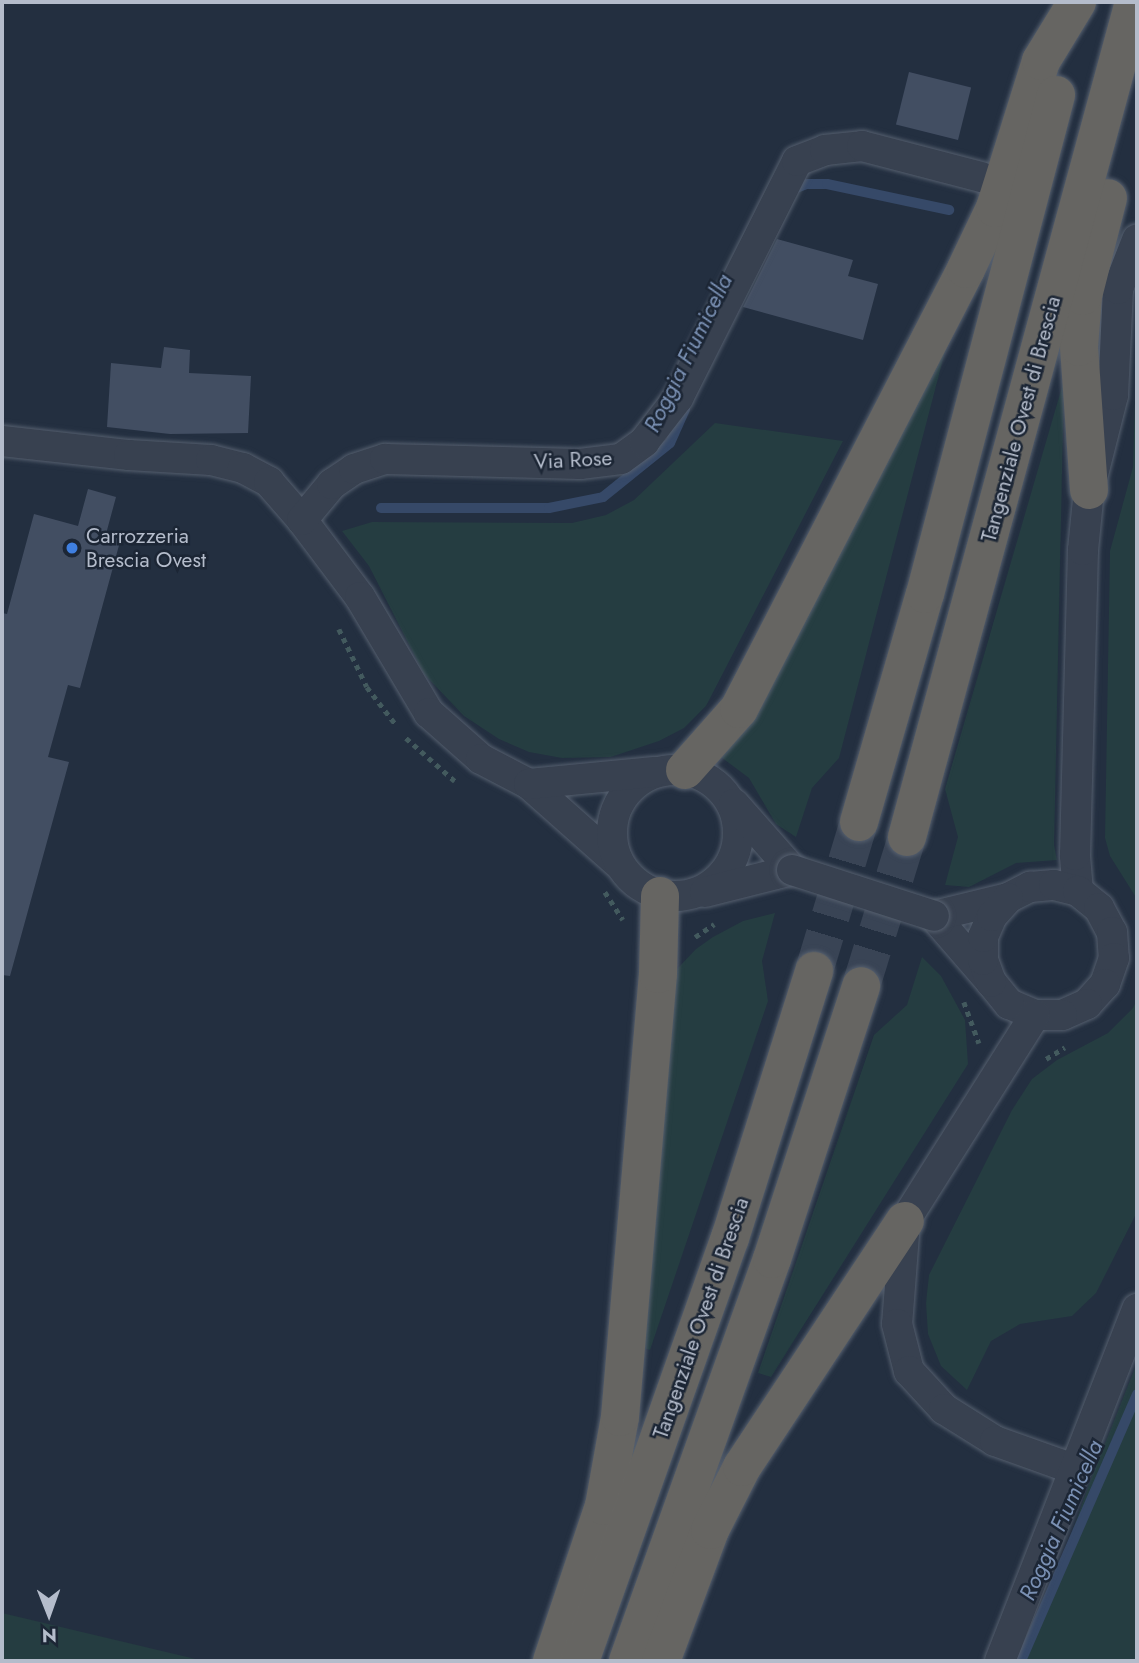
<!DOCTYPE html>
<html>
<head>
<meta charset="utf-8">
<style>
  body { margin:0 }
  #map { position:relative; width:1139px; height:1663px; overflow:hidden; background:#232f40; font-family:Jost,sans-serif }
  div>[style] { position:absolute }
  .green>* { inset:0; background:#253d41 }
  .stream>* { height:10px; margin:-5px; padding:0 5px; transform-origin:5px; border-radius:5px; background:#364968 }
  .building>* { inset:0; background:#424e62; transform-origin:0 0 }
  .trunk-tunnel>* { height:38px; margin-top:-19px; transform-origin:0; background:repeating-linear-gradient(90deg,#394455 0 38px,transparent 0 57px) }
  .path>* { height:4.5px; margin-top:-2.25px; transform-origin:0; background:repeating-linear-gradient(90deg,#435a5e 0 5px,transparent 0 10px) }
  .roads { filter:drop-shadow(0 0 2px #555f6e) drop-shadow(0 0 2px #555f6e) }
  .minor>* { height:30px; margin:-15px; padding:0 15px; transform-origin:15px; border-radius:15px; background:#384150 }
  .minor>.ring { margin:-15px; padding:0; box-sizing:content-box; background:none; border:30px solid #384150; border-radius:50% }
  .trunk>* { height:38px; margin:-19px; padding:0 19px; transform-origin:19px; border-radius:19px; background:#666562 }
  .bridges { filter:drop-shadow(0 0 2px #555f6e) drop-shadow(0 0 2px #555f6e) }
  .minor-bridge>* { height:30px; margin:-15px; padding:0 15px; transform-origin:15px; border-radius:15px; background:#384150 }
  .dots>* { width:19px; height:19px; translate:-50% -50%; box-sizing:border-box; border:4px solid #1c2635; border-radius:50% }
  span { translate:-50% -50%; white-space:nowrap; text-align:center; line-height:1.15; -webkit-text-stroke:5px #1c2635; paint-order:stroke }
  .street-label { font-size:21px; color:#b4bccb }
  .poi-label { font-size:21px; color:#b4bccb }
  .left { translate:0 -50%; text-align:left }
  .water-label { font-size:23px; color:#7a90b3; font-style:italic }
  .frame { position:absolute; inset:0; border:4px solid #b4bccb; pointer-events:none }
  .north { position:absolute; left:14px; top:1579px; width:70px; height:70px; -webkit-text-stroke:5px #1c2635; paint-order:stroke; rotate:179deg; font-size:19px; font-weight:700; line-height:28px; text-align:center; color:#b4bccb }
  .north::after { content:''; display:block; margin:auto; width:24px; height:32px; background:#b4bccb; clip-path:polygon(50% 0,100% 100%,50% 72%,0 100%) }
</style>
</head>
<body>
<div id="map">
  <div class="green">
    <i style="clip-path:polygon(1137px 335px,1137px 899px,1110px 856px,1105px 838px,1110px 551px,1133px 467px)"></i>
    <i style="clip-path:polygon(948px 340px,839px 758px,812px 788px,796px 837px,776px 824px,749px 778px,717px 754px)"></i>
    <i style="clip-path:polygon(1064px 380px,1054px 845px,1057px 860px,1016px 863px,969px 887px,945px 885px,958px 837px,945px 789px)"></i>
    <i style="clip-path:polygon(715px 423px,843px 441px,706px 706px,684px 728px,659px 741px,611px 757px,562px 758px,529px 752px,499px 739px,464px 716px,424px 674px,369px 566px,342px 531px,372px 522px,572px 523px,606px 515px,634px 500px)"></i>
    <i style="clip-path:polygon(775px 913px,762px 961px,768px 1001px,650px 1350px,641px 1347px,677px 969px,696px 949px,713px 937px,743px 921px)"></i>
    <i style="clip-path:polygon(922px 957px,941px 976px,965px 1020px,968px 1064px,771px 1377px,758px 1373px,874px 1035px,907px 1005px)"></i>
    <i style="clip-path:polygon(1137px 999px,1137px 1212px,1096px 1293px,1072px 1316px,1020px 1324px,991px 1341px,967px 1390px,941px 1366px,928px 1334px,926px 1303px,929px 1275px,1012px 1110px,1032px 1079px,1057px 1060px,1108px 1033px,1133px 1008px)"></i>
    <i style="clip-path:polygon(1137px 1363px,1137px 1661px,1026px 1661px,1091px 1479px)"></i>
    <i style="clip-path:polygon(2px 1613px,204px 1661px,2px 1661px)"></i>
  </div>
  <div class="stream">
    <i style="left:791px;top:190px;width:17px;rotate:-21deg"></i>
    <i style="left:807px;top:184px;width:20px"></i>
    <i style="left:827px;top:184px;width:125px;rotate:12deg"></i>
    <i style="left:381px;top:508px;width:168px"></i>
    <i style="left:549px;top:508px;width:55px;rotate:-11.5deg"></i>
    <i style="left:603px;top:497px;width:86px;rotate:-38.9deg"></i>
    <i style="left:670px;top:443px;width:37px;rotate:-66deg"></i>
    <i style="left:1021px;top:1661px;width:291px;rotate:-66.5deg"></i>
  </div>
  <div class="building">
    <i style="left:909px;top:72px;width:64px;height:54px;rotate:14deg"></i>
    <i style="clip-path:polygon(777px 239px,853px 260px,848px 276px,878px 284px,863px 340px,743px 307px)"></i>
    <i style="clip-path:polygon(164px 347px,190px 350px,189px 373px,251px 376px,248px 433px,170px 434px,107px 427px,111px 363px,161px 368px)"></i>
    <i style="clip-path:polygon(88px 489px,116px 497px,106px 534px,121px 538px,80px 688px,68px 685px,48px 757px,69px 762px,10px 976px,2px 975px,2px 613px,7px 614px,34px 514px,78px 526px)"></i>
  </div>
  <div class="trunk-tunnel">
    <i style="left:814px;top:971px;width:156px;rotate:-73.2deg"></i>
    <i style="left:861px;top:986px;width:156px;rotate:-72.8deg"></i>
  </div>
  <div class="path">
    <i style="left:339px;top:629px;width:64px;rotate:64.2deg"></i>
    <i style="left:367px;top:687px;width:49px;rotate:52.4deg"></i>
    <i style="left:406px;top:738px;width:65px;rotate:41.3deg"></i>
    <i style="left:605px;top:892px;width:33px;rotate:57deg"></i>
    <i style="left:695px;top:937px;width:23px;rotate:-34deg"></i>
    <i style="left:964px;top:1002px;width:44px;rotate:69.9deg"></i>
    <i style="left:1046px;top:1059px;width:22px;rotate:-32deg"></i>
  </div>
  <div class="roads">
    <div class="minor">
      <i style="left:2px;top:441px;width:128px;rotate:6.3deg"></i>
      <i style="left:129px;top:455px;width:82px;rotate:3.5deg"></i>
      <i style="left:211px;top:460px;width:33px;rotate:14deg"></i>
      <i style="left:243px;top:468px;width:30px;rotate:28deg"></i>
      <i style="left:269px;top:482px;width:50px;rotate:49deg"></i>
      <i style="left:302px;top:520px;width:96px;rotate:53deg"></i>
      <i style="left:360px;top:597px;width:135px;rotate:59.3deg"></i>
      <i style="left:429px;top:713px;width:69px;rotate:41.5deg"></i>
      <i style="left:481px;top:759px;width:54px;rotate:27.5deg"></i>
      <i style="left:529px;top:784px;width:119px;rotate:41.6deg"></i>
      <i style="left:302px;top:520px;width:47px;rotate:-50.2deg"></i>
      <i style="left:332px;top:484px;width:27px;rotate:-34deg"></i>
      <i style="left:354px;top:469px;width:33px;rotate:-18deg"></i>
      <i style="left:385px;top:459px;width:195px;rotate:1.5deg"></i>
      <i style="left:580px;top:464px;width:41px;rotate:-7deg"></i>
      <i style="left:621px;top:459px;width:29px;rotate:-36deg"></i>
      <i style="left:644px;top:442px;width:56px;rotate:-52.3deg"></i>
      <i style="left:678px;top:398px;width:265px;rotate:-63.3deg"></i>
      <i style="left:797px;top:161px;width:30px;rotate:-21deg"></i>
      <i style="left:825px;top:150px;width:37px;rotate:-6deg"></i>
      <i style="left:862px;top:146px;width:123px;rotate:14.6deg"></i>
      <i class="ring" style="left:612px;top:770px;width:96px;height:96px"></i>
      <i style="left:529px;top:784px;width:126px;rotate:-5.5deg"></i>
      <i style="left:1078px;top:891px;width:36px;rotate:-95deg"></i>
      <i style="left:1075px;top:855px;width:305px;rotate:-88.5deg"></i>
      <i style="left:1083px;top:550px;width:60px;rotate:-84.3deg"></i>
      <i style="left:1089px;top:490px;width:98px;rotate:-75.8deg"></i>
      <i style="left:1113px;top:395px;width:106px;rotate:-87.3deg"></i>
      <i style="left:1118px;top:289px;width:53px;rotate:-68.8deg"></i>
      <i style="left:705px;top:892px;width:90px;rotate:-14.2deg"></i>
      <i style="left:792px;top:870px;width:88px;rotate:-131.3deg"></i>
      <i style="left:991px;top:982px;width:87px;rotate:-130.8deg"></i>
      <i style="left:934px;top:916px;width:76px;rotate:-13.7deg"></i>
      <i style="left:1008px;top:898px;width:25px;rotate:-27deg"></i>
      <i style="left:1030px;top:887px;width:24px;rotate:-5deg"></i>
      <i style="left:1054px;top:885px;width:25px;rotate:14deg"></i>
      <i style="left:1078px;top:891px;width:27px;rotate:39deg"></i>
      <i style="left:1099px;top:908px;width:27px;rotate:62deg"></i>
      <i style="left:1112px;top:932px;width:26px;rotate:86deg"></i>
      <i style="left:1114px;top:958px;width:28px;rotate:109deg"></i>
      <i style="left:1105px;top:984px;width:27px;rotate:132deg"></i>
      <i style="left:1087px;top:1004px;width:27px;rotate:156deg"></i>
      <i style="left:1062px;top:1015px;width:27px;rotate:180deg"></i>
      <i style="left:1035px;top:1015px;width:28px;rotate:-157deg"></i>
      <i style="left:1009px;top:1004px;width:28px;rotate:-129deg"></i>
      <i style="left:991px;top:982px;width:23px;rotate:-110deg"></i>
      <i style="left:983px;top:960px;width:23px;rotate:-90deg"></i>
      <i style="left:983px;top:937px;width:23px;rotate:-67deg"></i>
      <i style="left:992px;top:916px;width:24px;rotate:-48deg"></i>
      <i style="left:1035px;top:1015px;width:244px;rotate:122.3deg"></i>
      <i style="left:905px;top:1221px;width:103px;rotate:94.4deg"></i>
      <i style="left:897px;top:1324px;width:49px;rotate:75.7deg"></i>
      <i style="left:909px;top:1371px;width:52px;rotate:47.4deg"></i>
      <i style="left:944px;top:1409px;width:60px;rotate:32.1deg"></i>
      <i style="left:995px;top:1441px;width:83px;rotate:19.7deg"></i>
      <i style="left:1000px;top:1661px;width:378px;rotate:-68.7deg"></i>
    </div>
    <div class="trunk">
      <i style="left:1089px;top:490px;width:143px;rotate:-94deg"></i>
      <i style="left:1079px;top:347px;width:51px;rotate:-85.5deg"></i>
      <i style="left:1083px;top:296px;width:101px;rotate:-75.7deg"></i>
      <i style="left:685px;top:770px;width:81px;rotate:-48.5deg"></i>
      <i style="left:739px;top:709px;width:495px;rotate:-62.7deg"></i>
      <i style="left:966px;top:269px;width:68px;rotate:-64.6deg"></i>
      <i style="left:995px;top:208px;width:154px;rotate:-72.6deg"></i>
      <i style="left:1041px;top:61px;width:69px;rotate:-58.6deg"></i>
      <i style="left:859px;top:822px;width:237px;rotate:-73.9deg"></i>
      <i style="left:925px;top:594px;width:516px;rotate:-75.29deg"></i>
      <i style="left:907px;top:837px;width:865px;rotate:-74.79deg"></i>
      <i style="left:552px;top:1661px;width:163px;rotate:-71.5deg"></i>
      <i style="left:604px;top:1506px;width:90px;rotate:-79.8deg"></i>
      <i style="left:620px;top:1417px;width:445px;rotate:-85.1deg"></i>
      <i style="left:658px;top:974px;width:78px;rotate:-88.5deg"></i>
      <i style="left:580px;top:1661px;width:449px;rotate:-70.5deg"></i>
      <i style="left:730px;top:1238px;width:280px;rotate:-72.5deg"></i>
      <i style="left:628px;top:1661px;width:427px;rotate:-70.3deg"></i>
      <i style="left:772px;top:1259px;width:287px;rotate:-71.9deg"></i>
      <i style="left:661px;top:1661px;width:140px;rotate:-69.5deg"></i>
      <i style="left:710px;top:1530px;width:71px;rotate:-63.1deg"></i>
      <i style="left:742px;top:1467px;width:295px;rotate:-56.5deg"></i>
    </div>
  </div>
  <div class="bridges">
    <div class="minor-bridge">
      <i style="left:792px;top:870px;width:149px;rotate:17.9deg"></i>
    </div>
  </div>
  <div class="dots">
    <i style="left:72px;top:548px;background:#3f7fe0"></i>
  </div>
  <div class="street-label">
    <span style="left:1021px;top:419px;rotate:-75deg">Tangenziale Ovest di Brescia</span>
    <span style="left:573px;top:460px;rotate:-3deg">Via Rose</span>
    <span style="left:701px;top:1318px;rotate:-71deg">Tangenziale Ovest di Brescia</span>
  </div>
  <div class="poi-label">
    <span class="left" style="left:86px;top:548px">Carrozzeria<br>Brescia Ovest</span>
  </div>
  <div class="water-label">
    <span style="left:688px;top:353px;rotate:-64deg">Roggia Fiumicella</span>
    <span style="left:1061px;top:1520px;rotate:-66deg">Roggia Fiumicella</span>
  </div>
  <div class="frame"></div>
  <div class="north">N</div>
</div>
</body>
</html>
